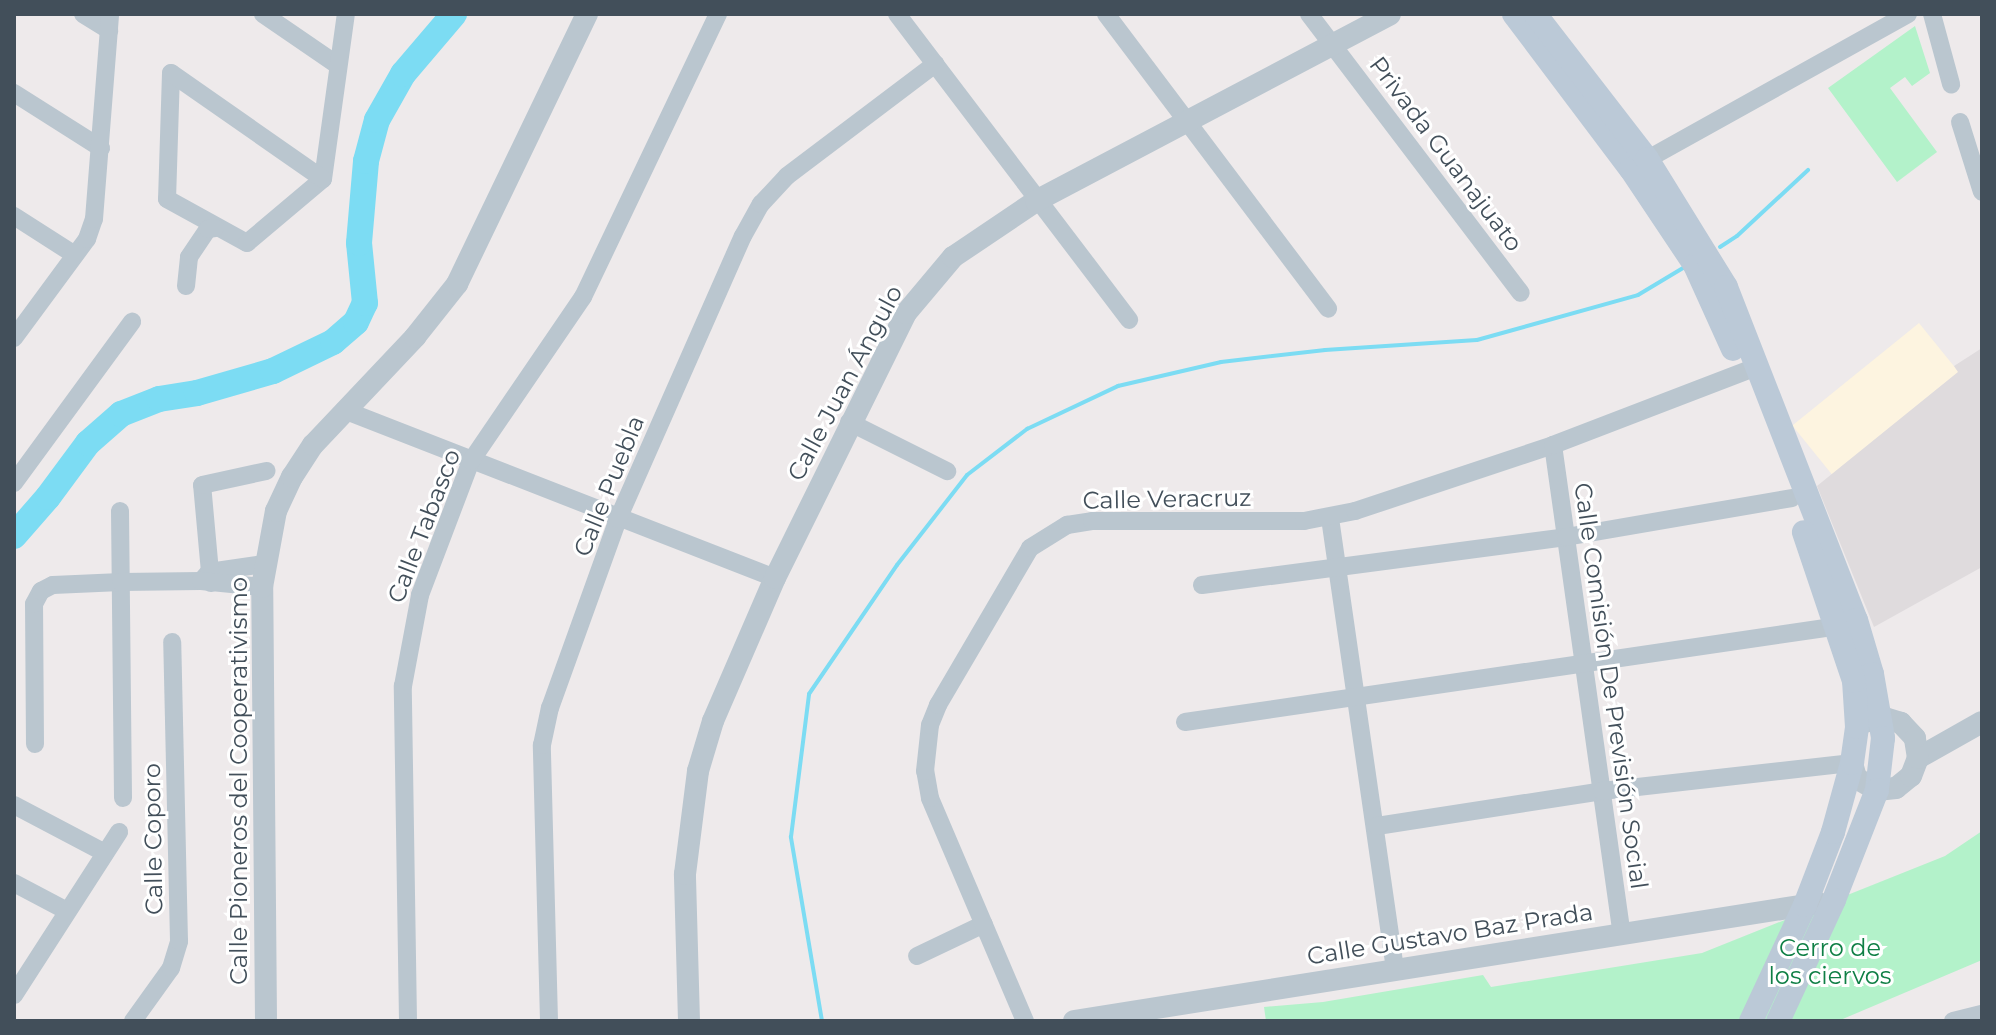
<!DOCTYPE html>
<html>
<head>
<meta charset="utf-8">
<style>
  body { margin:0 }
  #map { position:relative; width:1996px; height:1035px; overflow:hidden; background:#eeeaeb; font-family:Montserrat,sans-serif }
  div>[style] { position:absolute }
  .commercial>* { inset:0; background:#fdf4e0; transform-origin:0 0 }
  .education>* { inset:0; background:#dfdbdd }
  .green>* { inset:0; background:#b3f2ca }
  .stream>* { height:4px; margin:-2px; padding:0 2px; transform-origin:2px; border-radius:2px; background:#7cdcf3 }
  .river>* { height:26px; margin:-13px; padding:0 13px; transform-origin:13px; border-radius:13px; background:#7cdcf3 }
  .minor>* { height:18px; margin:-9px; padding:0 9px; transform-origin:9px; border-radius:9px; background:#bac6cf }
  .tertiary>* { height:22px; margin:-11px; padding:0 11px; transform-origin:11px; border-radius:11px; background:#bac6cf }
  .secondary>* { height:24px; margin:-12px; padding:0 12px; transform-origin:12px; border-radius:12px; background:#bbc9d7 }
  span { translate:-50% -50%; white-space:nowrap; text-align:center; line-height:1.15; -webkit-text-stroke:6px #fff; paint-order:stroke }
  .street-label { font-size:24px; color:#424f5a }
  .park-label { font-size:24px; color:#0f7f45 }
  .frame { position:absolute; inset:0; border:16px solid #424f5a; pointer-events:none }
</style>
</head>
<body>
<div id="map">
  <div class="commercial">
    <i style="left:1919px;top:323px;width:63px;height:163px;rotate:51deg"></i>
  </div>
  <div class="education">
    <i style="clip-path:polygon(1982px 348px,1982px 567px,1874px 627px,1817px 486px,1958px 372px,1954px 366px)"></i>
  </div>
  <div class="green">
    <i style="clip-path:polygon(1915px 26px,1930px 73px,1912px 86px,1905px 77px,1890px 88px,1937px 152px,1897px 182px,1828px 88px)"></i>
    <i style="clip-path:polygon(1982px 831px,1982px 960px,1838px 1021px,1266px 1021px,1264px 1007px,1323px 1002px,1483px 975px,1491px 987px,1702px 953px,1945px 856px)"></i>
  </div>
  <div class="stream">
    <i style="left:1720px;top:247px;width:20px;rotate:-33deg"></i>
    <i style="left:1737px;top:236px;width:97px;rotate:-42.9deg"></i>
    <i style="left:822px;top:1021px;width:187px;rotate:-99.6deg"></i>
    <i style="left:791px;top:837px;width:144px;rotate:-82.8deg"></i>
    <i style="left:809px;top:694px;width:156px;rotate:-55.7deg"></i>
    <i style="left:897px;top:565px;width:114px;rotate:-52.1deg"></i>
    <i style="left:967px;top:475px;width:76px;rotate:-37.5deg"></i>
    <i style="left:1027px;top:429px;width:101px;rotate:-25.3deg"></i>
    <i style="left:1118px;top:386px;width:106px;rotate:-13.1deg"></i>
    <i style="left:1221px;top:362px;width:105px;rotate:-6.6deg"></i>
    <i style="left:1325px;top:350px;width:152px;rotate:-3.8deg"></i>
    <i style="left:1477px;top:340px;width:167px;rotate:-15.6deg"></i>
    <i style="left:1638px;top:295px;width:52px;rotate:-31deg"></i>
  </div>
  <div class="river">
    <i style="left:14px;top:536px;width:52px;rotate:-48.9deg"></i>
    <i style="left:48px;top:497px;width:67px;rotate:-53.5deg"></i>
    <i style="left:88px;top:443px;width:44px;rotate:-41.3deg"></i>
    <i style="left:121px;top:414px;width:41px;rotate:-21.5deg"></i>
    <i style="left:159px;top:399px;width:38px;rotate:-9deg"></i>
    <i style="left:197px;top:393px;width:79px;rotate:-16.1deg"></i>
    <i style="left:273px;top:371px;width:67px;rotate:-25.8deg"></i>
    <i style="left:333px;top:342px;width:30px;rotate:-41deg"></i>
    <i style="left:356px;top:322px;width:21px;rotate:-65deg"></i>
    <i style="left:365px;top:303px;width:60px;rotate:-95.7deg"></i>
    <i style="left:359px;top:243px;width:82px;rotate:-85.1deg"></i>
    <i style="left:366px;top:161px;width:42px;rotate:-75deg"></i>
    <i style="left:377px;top:120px;width:53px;rotate:-60.5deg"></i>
    <i style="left:403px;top:74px;width:79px;rotate:-49.6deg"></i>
  </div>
  <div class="minor">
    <i style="left:83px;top:14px;width:31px;rotate:32deg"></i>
    <i style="left:263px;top:14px;width:88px;rotate:34.4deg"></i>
    <i style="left:897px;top:14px;width:384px;rotate:52.8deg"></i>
    <i style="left:1106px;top:14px;width:369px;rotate:53deg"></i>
    <i style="left:1309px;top:14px;width:350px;rotate:52.8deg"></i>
    <i style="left:1932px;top:14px;width:73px;rotate:74.8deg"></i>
    <i style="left:171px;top:73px;width:126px;rotate:91.8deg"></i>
    <i style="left:167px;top:199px;width:91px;rotate:28.8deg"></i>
    <i style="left:247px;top:243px;width:99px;rotate:-40.1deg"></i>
    <i style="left:323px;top:179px;width:167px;rotate:-82.1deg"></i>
    <i style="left:171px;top:73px;width:185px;rotate:34.9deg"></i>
    <i style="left:14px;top:93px;width:103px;rotate:32.3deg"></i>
    <i style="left:1960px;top:122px;width:73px;rotate:72.6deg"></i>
    <i style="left:1637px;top:165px;width:310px;rotate:-29.1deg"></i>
    <i style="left:14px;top:216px;width:72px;rotate:32.6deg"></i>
    <i style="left:186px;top:286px;width:29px;rotate:-84deg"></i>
    <i style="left:189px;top:257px;width:34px;rotate:-56deg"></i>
    <i style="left:208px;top:229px;width:7px;rotate:-8deg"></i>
    <i style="left:14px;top:338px;width:123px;rotate:-53.6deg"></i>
    <i style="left:87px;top:239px;width:21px;rotate:-71deg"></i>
    <i style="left:94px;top:219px;width:206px;rotate:-85.5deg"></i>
    <i style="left:344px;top:410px;width:463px;rotate:21.3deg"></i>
    <i style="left:849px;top:422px;width:110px;rotate:26.6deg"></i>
    <i style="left:1553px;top:445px;width:493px;rotate:82deg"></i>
    <i style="left:14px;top:483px;width:200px;rotate:-53.8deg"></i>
    <i style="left:120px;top:511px;width:287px;rotate:89.4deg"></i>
    <i style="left:1330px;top:518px;width:455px;rotate:81.8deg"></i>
    <i style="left:203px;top:579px;width:9px;rotate:-49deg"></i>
    <i style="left:209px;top:572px;width:56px;rotate:-8.3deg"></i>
    <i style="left:211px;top:583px;width:98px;rotate:-95.2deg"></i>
    <i style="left:202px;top:485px;width:66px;rotate:-12.3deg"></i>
    <i style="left:1202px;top:585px;width:367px;rotate:-7.5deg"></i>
    <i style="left:1566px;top:537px;width:229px;rotate:-9.8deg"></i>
    <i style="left:1185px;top:722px;width:661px;rotate:-8.35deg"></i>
    <i style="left:35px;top:744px;width:140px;rotate:-90.4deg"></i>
    <i style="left:34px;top:604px;width:15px;rotate:-62deg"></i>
    <i style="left:41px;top:591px;width:13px;rotate:-27deg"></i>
    <i style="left:53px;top:585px;width:68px;rotate:-2.5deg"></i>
    <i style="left:121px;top:582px;width:80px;rotate:-0.7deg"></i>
    <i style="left:201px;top:581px;width:61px;rotate:5.6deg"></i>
    <i style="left:14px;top:805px;width:103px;rotate:27.8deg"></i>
    <i style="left:1377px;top:826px;width:228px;rotate:-8.8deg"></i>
    <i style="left:1602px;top:791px;width:252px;rotate:-6.4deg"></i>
    <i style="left:14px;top:883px;width:60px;rotate:27.8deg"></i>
    <i style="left:917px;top:956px;width:74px;rotate:-25.5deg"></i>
    <i style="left:14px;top:995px;width:194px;rotate:-57.2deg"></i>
    <i style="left:133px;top:1021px;width:65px;rotate:-54.4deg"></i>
    <i style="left:171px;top:968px;width:28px;rotate:-73deg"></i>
    <i style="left:179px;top:941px;width:299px;rotate:-91.3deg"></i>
    <i style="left:408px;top:1021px;width:335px;rotate:-90.9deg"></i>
    <i style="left:403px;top:686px;width:93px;rotate:-79.4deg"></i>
    <i style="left:420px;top:595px;width:143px;rotate:-69.2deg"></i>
    <i style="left:471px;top:461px;width:199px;rotate:-55.7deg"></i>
    <i style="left:583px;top:297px;width:314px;rotate:-64.5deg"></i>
    <i style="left:549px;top:1021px;width:276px;rotate:-91.5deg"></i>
    <i style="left:542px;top:745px;width:38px;rotate:-78deg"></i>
    <i style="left:550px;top:708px;width:201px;rotate:-70.2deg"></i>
    <i style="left:618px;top:519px;width:309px;rotate:-66.2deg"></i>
    <i style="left:743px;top:236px;width:37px;rotate:-61deg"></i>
    <i style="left:761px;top:204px;width:38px;rotate:-47deg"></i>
    <i style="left:787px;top:176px;width:186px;rotate:-37.1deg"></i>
    <i style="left:1025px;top:1021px;width:242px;rotate:-113.1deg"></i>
    <i style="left:930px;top:798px;width:27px;rotate:-100deg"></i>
    <i style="left:925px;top:771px;width:46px;rotate:-83.8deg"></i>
    <i style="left:930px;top:725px;width:22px;rotate:-68deg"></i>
    <i style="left:938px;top:705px;width:182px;rotate:-59.6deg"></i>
    <i style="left:1030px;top:548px;width:44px;rotate:-31.9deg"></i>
    <i style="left:1067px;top:525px;width:25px;rotate:-9deg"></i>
    <i style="left:1092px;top:521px;width:212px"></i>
    <i style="left:1304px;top:521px;width:52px;rotate:-11.1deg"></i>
    <i style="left:1355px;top:511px;width:209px;rotate:-18.4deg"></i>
    <i style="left:1553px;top:445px;width:217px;rotate:-21deg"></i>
    <i style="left:1953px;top:1021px;width:30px;rotate:-14deg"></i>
  </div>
  <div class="tertiary">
    <i style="left:1918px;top:758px;width:73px;rotate:-29.4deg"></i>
    <i style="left:1852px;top:763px;width:16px;rotate:75deg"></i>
    <i style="left:1856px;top:778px;width:24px;rotate:30deg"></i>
    <i style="left:1877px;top:790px;width:19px;rotate:-6deg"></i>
    <i style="left:1896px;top:788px;width:19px;rotate:-39deg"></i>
    <i style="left:1911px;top:776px;width:19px;rotate:-69deg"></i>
    <i style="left:1918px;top:758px;width:20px;rotate:-99deg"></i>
    <i style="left:1915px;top:738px;width:21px;rotate:-133deg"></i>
    <i style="left:1901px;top:723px;width:21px;rotate:-163deg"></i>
    <i style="left:1881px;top:717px;width:17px;rotate:163deg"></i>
    <i style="left:266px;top:1021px;width:434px;rotate:-90.5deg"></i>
    <i style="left:262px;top:587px;width:77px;rotate:-79.6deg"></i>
    <i style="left:276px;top:511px;width:38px;rotate:-65deg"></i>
    <i style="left:292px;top:477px;width:38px;rotate:-57deg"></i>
    <i style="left:313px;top:445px;width:149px;rotate:-46.6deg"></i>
    <i style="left:415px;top:337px;width:68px;rotate:-51.6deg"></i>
    <i style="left:457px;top:284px;width:300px;rotate:-64.3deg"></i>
    <i style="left:689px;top:1021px;width:147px;rotate:-91.6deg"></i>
    <i style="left:685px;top:874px;width:104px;rotate:-82.8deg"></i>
    <i style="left:698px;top:771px;width:52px;rotate:-73.3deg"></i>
    <i style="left:713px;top:721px;width:156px;rotate:-66.6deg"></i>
    <i style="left:775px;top:578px;width:296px;rotate:-63.7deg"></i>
    <i style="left:906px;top:313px;width:73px;rotate:-50deg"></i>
    <i style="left:953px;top:257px;width:100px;rotate:-34deg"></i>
    <i style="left:1036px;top:201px;width:400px;rotate:-27.8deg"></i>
    <i style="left:1074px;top:1021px;width:754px;rotate:-9deg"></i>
  </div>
  <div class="secondary">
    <i style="left:1514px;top:14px;width:194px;rotate:53deg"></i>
    <i style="left:1631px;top:169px;width:115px;rotate:56.3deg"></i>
    <i style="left:1695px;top:265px;width:92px;rotate:65.7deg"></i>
    <i style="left:1535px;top:14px;width:183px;rotate:52.3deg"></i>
    <i style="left:1647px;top:159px;width:150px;rotate:58.3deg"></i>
    <i style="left:1726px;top:287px;width:357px;rotate:68.7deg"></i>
    <i style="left:1856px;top:620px;width:56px;rotate:73.5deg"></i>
    <i style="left:1872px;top:674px;width:65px;rotate:80.2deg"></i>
    <i style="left:1883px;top:738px;width:52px;rotate:96.6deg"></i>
    <i style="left:1877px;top:790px;width:118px;rotate:111.4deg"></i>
    <i style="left:1834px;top:900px;width:133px;rotate:114.8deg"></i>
    <i style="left:1751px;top:1021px;width:128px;rotate:-65deg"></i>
    <i style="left:1805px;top:905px;width:78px;rotate:-69deg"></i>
    <i style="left:1833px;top:832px;width:72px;rotate:-74.6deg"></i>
    <i style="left:1852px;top:763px;width:36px;rotate:-82deg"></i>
    <i style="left:1857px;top:727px;width:46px;rotate:-93.7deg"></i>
    <i style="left:1854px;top:681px;width:157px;rotate:-108.6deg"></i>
  </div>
  <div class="street-label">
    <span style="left:1446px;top:154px;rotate:53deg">Privada Guanajuato</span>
    <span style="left:845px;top:383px;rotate:-62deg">Calle Juan Ángulo</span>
    <span style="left:609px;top:486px;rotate:-68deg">Calle Puebla</span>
    <span style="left:1167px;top:499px;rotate:-1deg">Calle Veracruz</span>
    <span style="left:424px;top:526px;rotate:-69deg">Calle Tabasco</span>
    <span style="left:1611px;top:686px;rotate:82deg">Calle Comisión De Previsión Social</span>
    <span style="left:239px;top:781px;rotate:-90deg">Calle Pioneros del Cooperativismo</span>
    <span style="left:153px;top:839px;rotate:-91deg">Calle Coporo</span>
    <span style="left:1450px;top:934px;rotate:-9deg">Calle Gustavo Baz Prada</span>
  </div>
  <div class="park-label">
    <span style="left:1830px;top:962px">Cerro de<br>los ciervos</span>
  </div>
  <div class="frame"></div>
</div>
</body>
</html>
